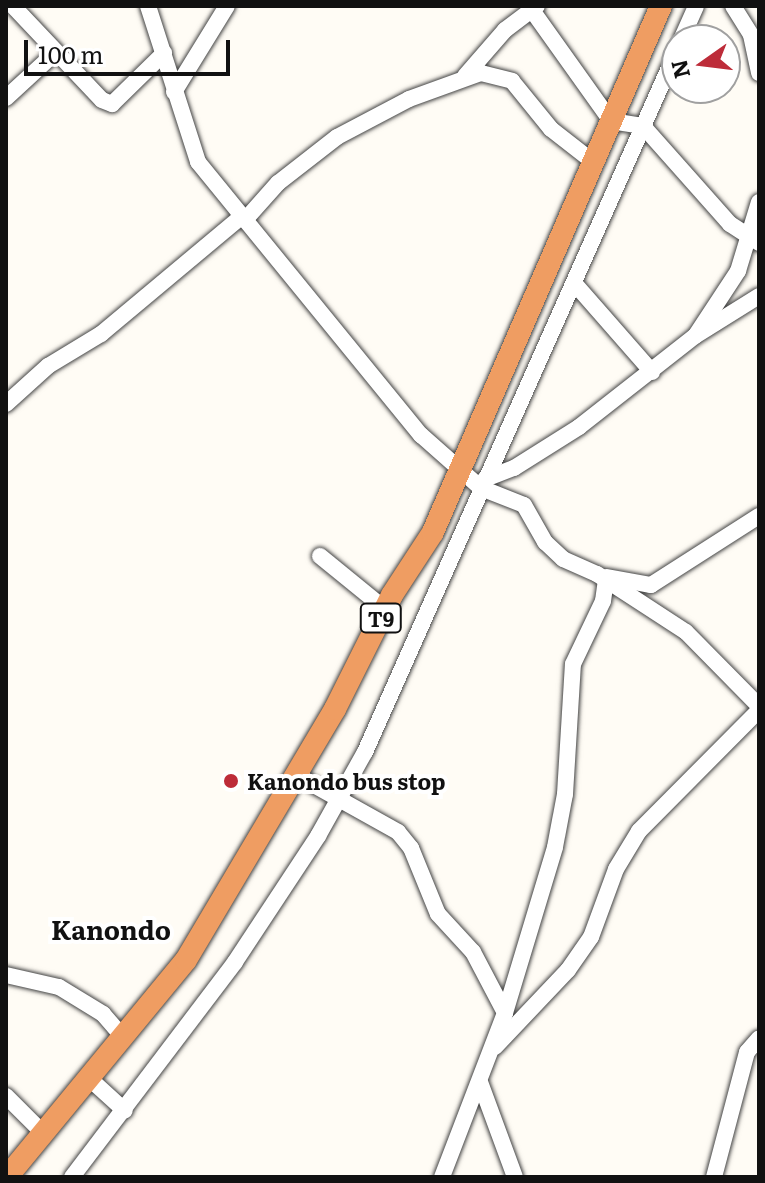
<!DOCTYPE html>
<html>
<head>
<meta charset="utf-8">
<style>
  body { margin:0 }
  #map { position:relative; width:765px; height:1183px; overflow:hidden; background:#fffcf5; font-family:Literata,serif }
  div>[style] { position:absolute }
  .roads { filter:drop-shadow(0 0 2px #444) drop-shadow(0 0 2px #444) }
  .minor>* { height:16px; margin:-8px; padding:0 8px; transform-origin:8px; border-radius:8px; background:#fff }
  .highway>* { height:22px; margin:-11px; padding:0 11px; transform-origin:11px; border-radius:11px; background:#ef9d62 }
  .dots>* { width:22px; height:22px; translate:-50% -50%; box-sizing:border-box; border:4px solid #fff; border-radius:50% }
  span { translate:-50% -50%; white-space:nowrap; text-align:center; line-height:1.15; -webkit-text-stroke:8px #fff; paint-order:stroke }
  .shield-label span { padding:2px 6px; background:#fff; border:2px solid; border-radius:6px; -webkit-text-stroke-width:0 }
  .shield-label { font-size:20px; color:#111; font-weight:700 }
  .poi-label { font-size:22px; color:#111; font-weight:700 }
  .left { translate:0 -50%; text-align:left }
  .quarter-label { font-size:26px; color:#111; font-weight:700 }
  .frame { position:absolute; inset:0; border:8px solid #111; pointer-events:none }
  .north { position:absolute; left:661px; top:24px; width:80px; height:80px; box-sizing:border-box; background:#fff; border:2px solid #a0a0a0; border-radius:50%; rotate:256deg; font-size:22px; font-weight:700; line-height:32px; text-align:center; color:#111 }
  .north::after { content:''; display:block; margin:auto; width:28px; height:36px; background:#bd2c39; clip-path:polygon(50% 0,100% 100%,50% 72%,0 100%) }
  .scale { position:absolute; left:24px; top:40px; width:206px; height:36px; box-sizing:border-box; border:4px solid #111; border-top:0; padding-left:10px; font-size:24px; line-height:28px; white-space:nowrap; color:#111; -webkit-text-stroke:6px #fff; paint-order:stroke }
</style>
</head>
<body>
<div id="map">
  <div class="roads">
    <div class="minor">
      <i style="left:13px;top:6px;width:129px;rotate:46.6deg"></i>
      <i style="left:102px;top:100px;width:11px;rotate:22deg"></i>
      <i style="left:112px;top:104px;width:73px;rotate:-44.4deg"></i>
      <i style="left:148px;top:6px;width:164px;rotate:72.2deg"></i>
      <i style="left:198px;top:162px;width:353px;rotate:50.8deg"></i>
      <i style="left:421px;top:435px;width:80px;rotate:41.5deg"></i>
      <i style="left:481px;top:488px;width:46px;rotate:21.6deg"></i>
      <i style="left:524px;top:505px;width:43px;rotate:60.4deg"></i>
      <i style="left:545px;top:542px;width:25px;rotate:43deg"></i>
      <i style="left:563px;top:559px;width:37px;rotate:24deg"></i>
      <i style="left:597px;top:574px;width:106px;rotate:33.1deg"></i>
      <i style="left:686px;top:632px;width:104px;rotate:45.4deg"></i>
      <i style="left:529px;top:6px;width:141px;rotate:54.5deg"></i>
      <i style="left:611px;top:121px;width:32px;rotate:9deg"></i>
      <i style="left:643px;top:126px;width:131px;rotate:48.4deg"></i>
      <i style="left:730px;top:224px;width:35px;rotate:33deg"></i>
      <i style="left:733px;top:6px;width:34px;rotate:58deg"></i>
      <i style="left:751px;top:35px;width:39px;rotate:78deg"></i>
      <i style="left:681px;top:40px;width:37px;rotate:-66deg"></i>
      <i style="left:465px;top:76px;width:61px;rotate:-49deg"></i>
      <i style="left:505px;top:30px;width:40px;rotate:-37deg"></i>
      <i style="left:174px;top:92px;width:101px;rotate:-58.4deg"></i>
      <i style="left:6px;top:98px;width:67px;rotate:-42.6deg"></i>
      <i style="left:245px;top:220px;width:50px;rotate:-48.3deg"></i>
      <i style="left:278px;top:183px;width:75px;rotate:-37.9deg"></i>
      <i style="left:337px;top:137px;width:81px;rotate:-27.8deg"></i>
      <i style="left:409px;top:99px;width:77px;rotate:-19.9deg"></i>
      <i style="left:481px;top:73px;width:32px;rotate:14deg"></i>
      <i style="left:512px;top:81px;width:62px;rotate:50.9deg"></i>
      <i style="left:551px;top:129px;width:52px;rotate:38deg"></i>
      <i style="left:575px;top:284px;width:117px;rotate:48.8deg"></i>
      <i style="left:696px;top:335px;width:77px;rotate:-56.7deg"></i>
      <i style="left:738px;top:271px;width:72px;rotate:-73.1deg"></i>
      <i style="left:6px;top:404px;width:57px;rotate:-42.1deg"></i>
      <i style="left:48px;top:366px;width:62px;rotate:-31.1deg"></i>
      <i style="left:101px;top:334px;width:182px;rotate:-39.9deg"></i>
      <i style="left:485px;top:479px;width:31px;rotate:-21deg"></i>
      <i style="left:514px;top:468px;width:77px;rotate:-32.2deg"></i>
      <i style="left:579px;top:427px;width:147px;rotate:-38.1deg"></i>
      <i style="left:695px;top:336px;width:75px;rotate:-32deg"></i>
      <i style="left:320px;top:556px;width:84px;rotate:39.2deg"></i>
      <i style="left:607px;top:577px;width:45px;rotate:10.3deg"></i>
      <i style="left:651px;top:585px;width:128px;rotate:-32.6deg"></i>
      <i style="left:296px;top:775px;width:117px;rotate:29.2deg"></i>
      <i style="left:398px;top:832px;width:21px;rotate:51deg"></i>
      <i style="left:411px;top:848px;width:71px;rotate:67.8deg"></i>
      <i style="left:438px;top:914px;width:52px;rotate:47.4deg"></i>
      <i style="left:473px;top:952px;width:69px;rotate:62.3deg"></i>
      <i style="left:6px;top:975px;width:54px;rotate:12.8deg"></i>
      <i style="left:59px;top:987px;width:52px;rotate:31.5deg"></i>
      <i style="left:103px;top:1014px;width:32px;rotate:49deg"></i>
      <i style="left:495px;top:1047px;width:106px;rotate:-46.5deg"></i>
      <i style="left:568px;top:970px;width:40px;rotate:-55.1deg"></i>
      <i style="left:591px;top:937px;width:72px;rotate:-69.8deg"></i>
      <i style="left:616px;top:869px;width:44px;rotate:-58.8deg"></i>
      <i style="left:639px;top:831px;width:170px;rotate:-45.2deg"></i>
      <i style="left:90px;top:1079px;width:47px;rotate:42.4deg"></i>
      <i style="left:480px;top:1082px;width:101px;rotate:69.8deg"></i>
      <i style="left:6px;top:1096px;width:54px;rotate:45deg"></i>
      <i style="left:72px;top:1177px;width:270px;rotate:-52.8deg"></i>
      <i style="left:235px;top:962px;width:151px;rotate:-56.6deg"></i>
      <i style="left:318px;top:836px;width:96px;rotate:-60.8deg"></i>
      <i style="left:365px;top:752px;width:768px;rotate:-66.04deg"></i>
      <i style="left:442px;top:1177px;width:176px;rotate:-69deg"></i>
      <i style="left:505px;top:1013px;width:173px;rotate:-73.2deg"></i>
      <i style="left:555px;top:847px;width:54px;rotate:-79.3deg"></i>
      <i style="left:565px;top:794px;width:130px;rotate:-86.5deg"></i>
      <i style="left:573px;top:664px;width:70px;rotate:-64.5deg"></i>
      <i style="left:603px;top:601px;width:21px;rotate:-82deg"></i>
      <i style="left:714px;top:1177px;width:129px;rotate:-75.2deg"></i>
      <i style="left:747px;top:1052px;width:18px;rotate:-49deg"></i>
    </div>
    <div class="highway">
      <i style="left:7px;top:1177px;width:281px;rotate:-50.5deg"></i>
      <i style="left:186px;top:960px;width:292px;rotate:-59.3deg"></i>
      <i style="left:335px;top:709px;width:127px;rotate:-63.4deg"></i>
      <i style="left:392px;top:595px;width:75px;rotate:-56.9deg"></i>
      <i style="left:433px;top:532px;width:573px;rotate:-66.57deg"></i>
    </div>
  </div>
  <div class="dots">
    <i style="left:231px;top:781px;background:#bd2c39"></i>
  </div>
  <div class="shield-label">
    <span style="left:381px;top:618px">T9</span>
  </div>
  <div class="poi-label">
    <span class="left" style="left:247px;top:781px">Kanondo bus stop</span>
  </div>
  <div class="quarter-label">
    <span style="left:111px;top:929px">Kanondo</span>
  </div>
  <div class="frame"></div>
  <div class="north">N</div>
  <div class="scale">100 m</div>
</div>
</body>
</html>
